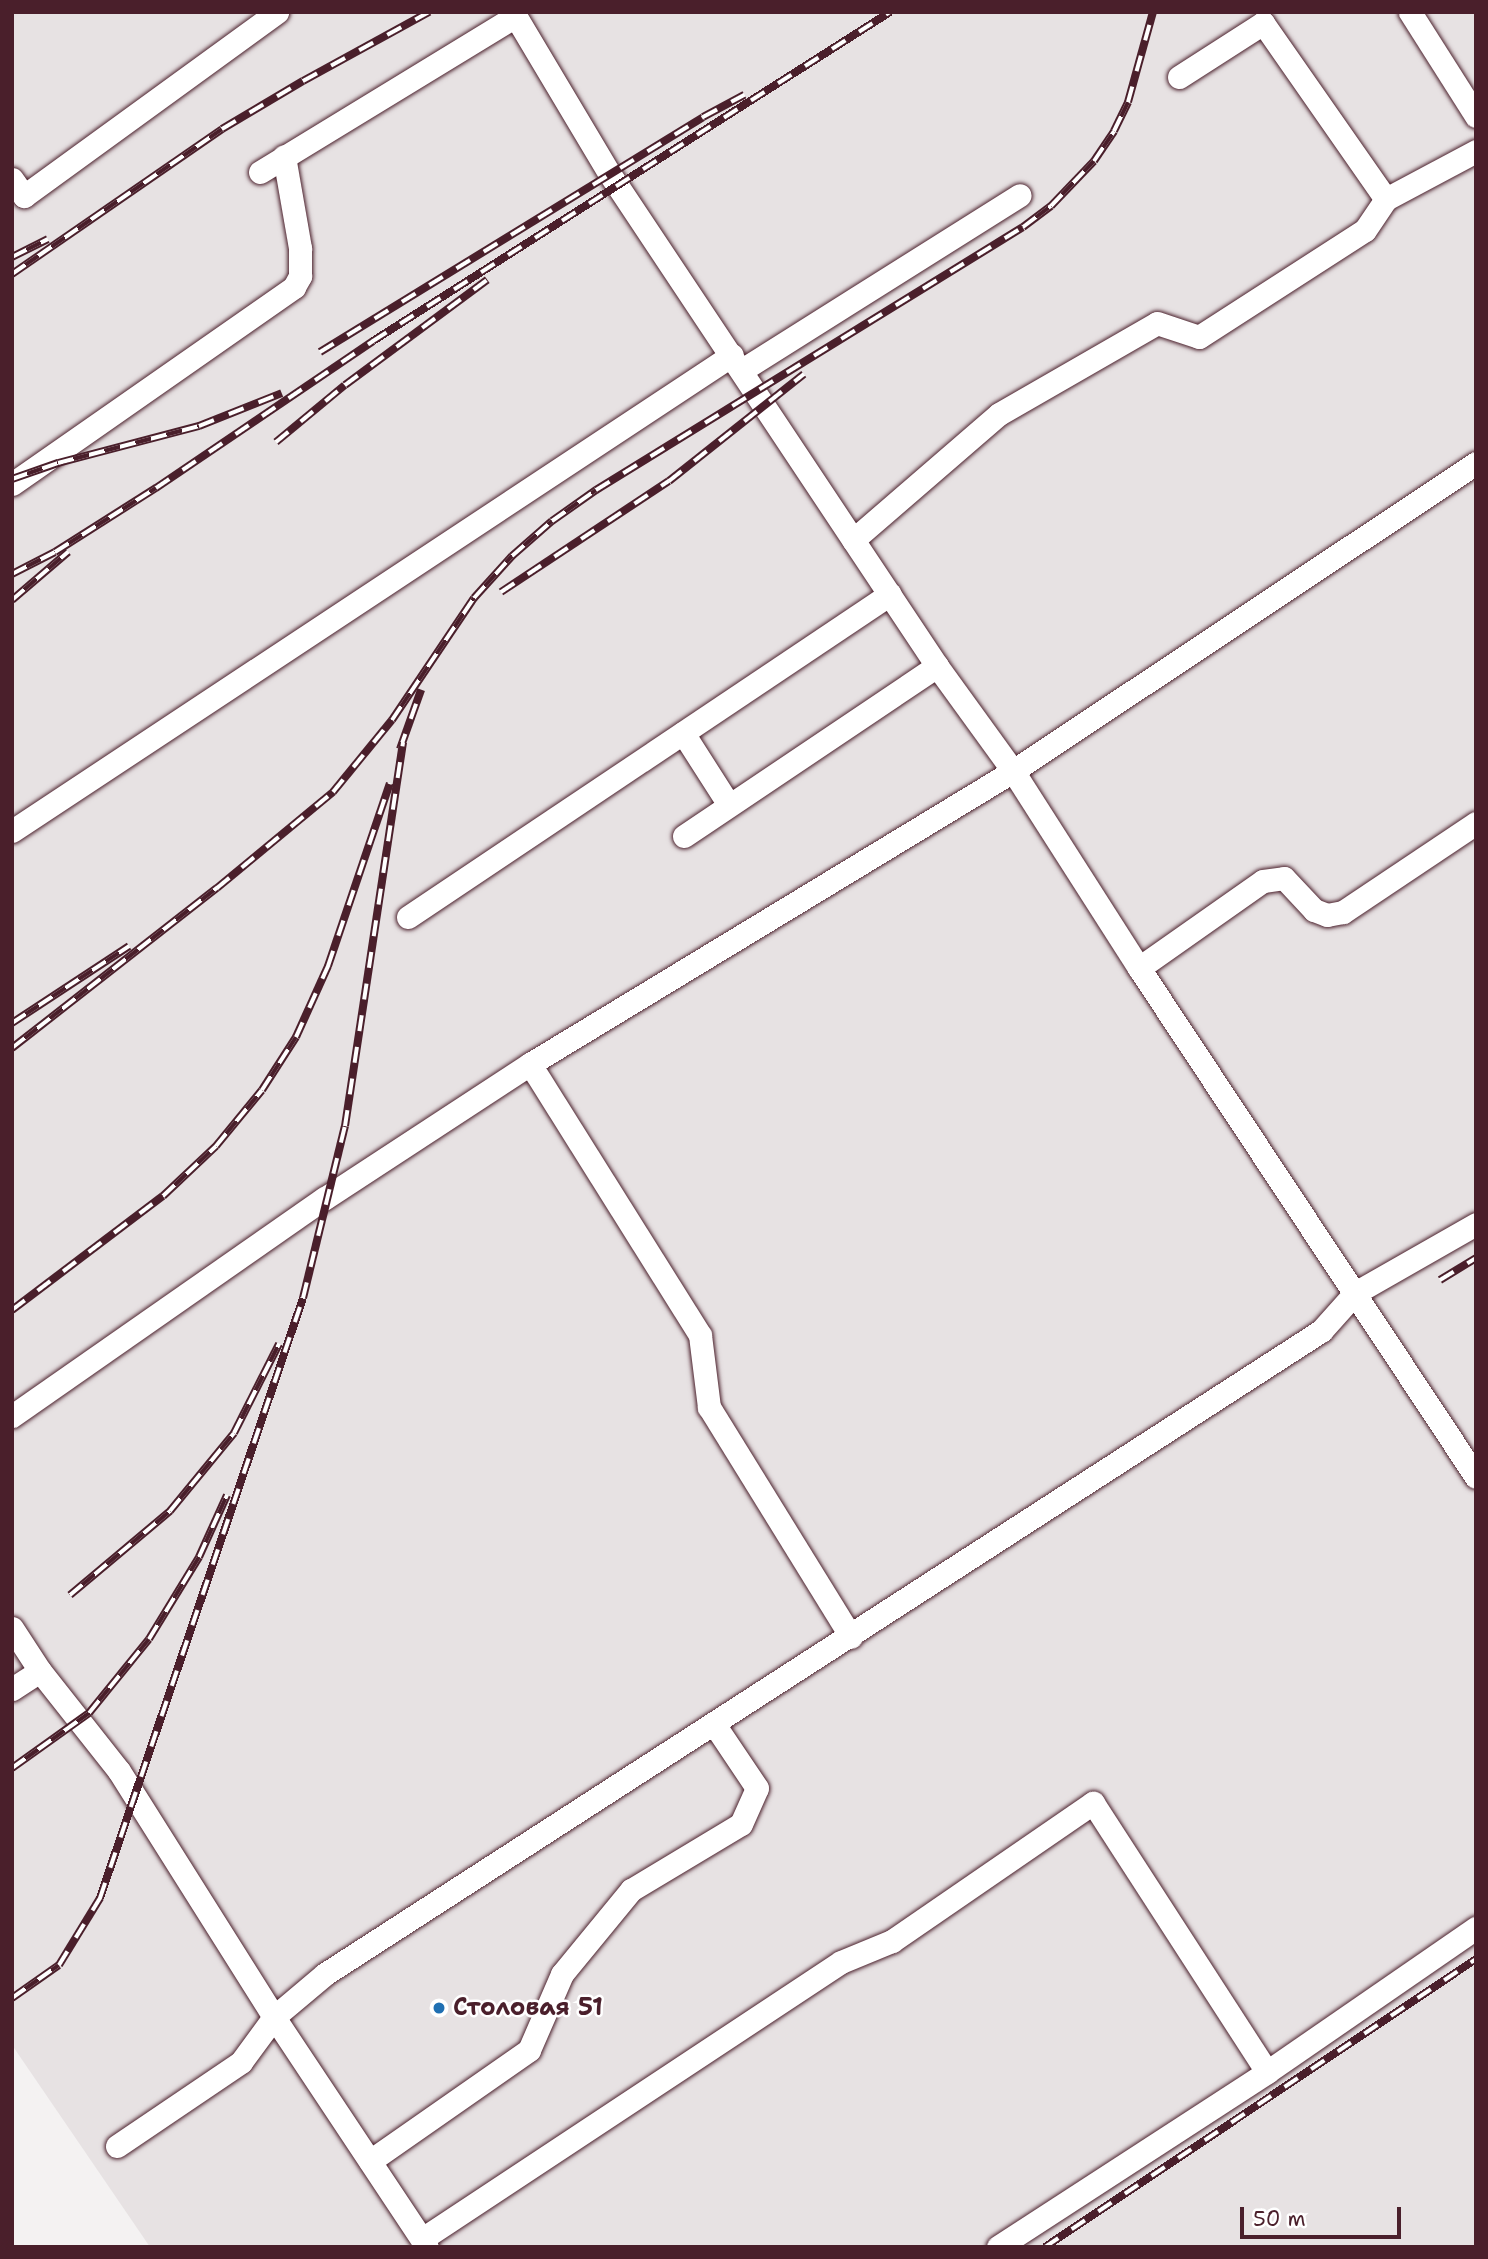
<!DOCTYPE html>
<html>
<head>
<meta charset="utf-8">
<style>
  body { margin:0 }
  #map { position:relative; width:1488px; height:2259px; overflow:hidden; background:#f4f2f2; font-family:"Shantell Sans",sans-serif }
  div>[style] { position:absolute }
  .built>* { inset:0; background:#e7e2e3 }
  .roads { filter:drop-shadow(0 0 2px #4a1f2b) drop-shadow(0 0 2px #4a1f2b) }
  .minor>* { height:23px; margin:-11.5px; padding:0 11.5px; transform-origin:11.5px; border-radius:11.5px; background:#fff }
  .rail>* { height:8px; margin-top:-4px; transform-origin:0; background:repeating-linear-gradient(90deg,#fff 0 16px,#4a1f2b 0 32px); box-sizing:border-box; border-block:2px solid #4a1f2b }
  .dots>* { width:19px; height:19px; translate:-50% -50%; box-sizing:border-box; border:4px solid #fff; border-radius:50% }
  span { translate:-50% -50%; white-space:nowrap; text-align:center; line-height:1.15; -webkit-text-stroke:5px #fff; paint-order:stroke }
  .poi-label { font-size:24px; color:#4a1f2b; font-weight:700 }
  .left { translate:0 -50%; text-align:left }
  .frame { position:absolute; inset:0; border:14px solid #4a1f2b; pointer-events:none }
  .scale { position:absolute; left:1240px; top:2207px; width:161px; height:32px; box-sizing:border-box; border:4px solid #4a1f2b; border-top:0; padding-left:9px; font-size:21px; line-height:24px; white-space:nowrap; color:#4a1f2b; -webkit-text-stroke:5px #fff; paint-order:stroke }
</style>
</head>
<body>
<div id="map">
  <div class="built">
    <i style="clip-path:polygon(12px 12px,1476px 12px,1476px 2247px,150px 2247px,12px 2045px)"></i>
  </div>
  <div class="roads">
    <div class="minor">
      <i style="left:513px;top:12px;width:187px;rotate:59.2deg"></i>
      <i style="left:609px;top:173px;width:592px;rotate:56.36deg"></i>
      <i style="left:937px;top:666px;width:130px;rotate:54.1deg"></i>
      <i style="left:1013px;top:771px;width:234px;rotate:57.4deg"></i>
      <i style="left:1139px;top:968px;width:610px;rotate:56.49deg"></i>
      <i style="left:1410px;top:12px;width:123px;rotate:57.6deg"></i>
      <i style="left:1179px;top:77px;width:100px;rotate:-32.7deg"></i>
      <i style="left:1263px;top:23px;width:215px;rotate:55.1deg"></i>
      <i style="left:260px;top:172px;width:300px;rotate:-31.4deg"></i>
      <i style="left:12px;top:179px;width:21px;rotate:55deg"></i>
      <i style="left:24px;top:196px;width:313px;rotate:-36deg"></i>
      <i style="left:742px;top:370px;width:328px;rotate:-32.2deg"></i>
      <i style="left:12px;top:484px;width:344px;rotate:-34.9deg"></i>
      <i style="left:294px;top:287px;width:13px;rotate:-61deg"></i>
      <i style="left:300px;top:276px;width:28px;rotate:-90deg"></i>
      <i style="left:300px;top:248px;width:93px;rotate:-99.9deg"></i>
      <i style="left:853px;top:540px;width:193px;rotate:-40.8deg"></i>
      <i style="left:999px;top:414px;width:182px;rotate:-29.9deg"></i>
      <i style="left:1157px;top:323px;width:44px;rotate:18.4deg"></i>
      <i style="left:1199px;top:337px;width:197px;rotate:-32.8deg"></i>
      <i style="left:1365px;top:230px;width:37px;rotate:-56deg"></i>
      <i style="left:1386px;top:199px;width:102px;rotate:-28.1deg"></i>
      <i style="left:683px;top:733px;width:85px;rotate:57.4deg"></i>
      <i style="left:12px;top:831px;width:863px;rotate:-33.47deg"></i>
      <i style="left:684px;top:836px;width:305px;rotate:-33.9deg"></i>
      <i style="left:408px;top:917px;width:580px;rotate:-33.83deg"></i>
      <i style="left:1139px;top:968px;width:151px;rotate:-35.1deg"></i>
      <i style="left:1263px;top:881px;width:21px;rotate:-8deg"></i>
      <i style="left:1284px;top:878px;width:44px;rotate:46.8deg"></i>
      <i style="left:1314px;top:910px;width:14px;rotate:21deg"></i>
      <i style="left:1327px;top:915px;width:16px;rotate:-11deg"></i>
      <i style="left:1343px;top:912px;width:160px;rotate:-33.8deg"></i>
      <i style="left:530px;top:1064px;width:320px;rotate:57.9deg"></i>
      <i style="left:700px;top:1335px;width:73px;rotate:82.9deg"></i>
      <i style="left:709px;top:1407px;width:270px;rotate:58.3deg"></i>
      <i style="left:12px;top:1416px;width:381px;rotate:-34.9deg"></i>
      <i style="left:325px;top:1198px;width:245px;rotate:-33.2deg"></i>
      <i style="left:530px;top:1064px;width:565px;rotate:-31.24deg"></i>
      <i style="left:1013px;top:771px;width:556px;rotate:-33.63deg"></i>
      <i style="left:12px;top:1628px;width:51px;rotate:56.9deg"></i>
      <i style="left:40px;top:1671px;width:127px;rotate:51.7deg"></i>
      <i style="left:119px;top:1771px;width:291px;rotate:57.8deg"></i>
      <i style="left:274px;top:2017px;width:276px;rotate:56.4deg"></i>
      <i style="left:12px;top:1689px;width:33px;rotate:-33deg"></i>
      <i style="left:117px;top:2146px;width:150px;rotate:-34.1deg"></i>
      <i style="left:241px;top:2062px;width:56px;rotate:-53.7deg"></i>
      <i style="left:274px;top:2017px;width:67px;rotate:-40.1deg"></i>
      <i style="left:325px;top:1974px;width:1186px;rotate:-32.85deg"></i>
      <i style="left:1321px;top:1331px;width:51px;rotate:-48.2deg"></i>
      <i style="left:1355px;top:1293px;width:139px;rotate:-29.7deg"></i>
      <i style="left:370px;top:2161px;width:194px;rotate:-34.9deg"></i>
      <i style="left:529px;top:2050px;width:83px;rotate:-66.5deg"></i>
      <i style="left:562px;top:1974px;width:109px;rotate:-50.6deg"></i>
      <i style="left:631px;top:1890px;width:128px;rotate:-31deg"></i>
      <i style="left:741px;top:1824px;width:39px;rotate:-66deg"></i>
      <i style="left:757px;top:1788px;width:77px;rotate:-123.9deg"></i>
      <i style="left:422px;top:2239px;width:502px;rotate:-33.47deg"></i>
      <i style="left:841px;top:1962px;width:55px;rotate:-22.4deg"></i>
      <i style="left:892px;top:1941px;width:244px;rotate:-34.5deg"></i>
      <i style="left:1093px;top:1803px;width:320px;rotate:57.1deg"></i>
      <i style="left:998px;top:2247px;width:321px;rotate:-33deg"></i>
      <i style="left:1267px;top:2072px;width:254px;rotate:-34.6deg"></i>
    </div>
  </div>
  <div class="rail">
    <i style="left:12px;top:257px;width:40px;rotate:-26.6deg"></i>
    <i style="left:12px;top:274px;width:255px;rotate:-34.6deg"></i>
    <i style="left:222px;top:129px;width:94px;rotate:-30.7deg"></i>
    <i style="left:303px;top:81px;width:144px;rotate:-28.7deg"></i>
    <i style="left:320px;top:352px;width:449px;rotate:-31.5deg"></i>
    <i style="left:703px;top:117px;width:47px;rotate:-28.2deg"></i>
    <i style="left:276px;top:442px;width:89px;rotate:-39.6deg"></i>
    <i style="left:345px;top:385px;width:177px;rotate:-36.5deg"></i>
    <i style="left:12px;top:479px;width:49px;rotate:-19.2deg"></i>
    <i style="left:58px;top:463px;width:146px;rotate:-14.7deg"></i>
    <i style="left:199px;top:426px;width:89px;rotate:-21.7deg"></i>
    <i style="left:12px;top:574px;width:48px;rotate:-27.1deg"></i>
    <i style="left:55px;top:552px;width:120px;rotate:-32.4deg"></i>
    <i style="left:156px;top:488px;width:262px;rotate:-34.1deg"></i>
    <i style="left:373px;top:341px;width:613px;rotate:-32.47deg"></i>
    <i style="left:501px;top:592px;width:201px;rotate:-33.5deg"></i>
    <i style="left:669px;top:481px;width:172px;rotate:-38.4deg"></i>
    <i style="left:12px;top:600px;width:74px;rotate:-40.6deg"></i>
    <i style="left:400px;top:749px;width:63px;rotate:-70.4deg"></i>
    <i style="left:12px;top:1023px;width:140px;rotate:-33.3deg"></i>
    <i style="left:12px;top:1048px;width:260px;rotate:-38deg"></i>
    <i style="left:217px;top:888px;width:151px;rotate:-39.6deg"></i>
    <i style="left:333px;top:792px;width:93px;rotate:-50.7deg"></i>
    <i style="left:392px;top:720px;width:147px;rotate:-56.1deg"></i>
    <i style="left:474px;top:598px;width:57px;rotate:-47.9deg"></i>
    <i style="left:512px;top:556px;width:53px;rotate:-41.2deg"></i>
    <i style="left:552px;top:521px;width:54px;rotate:-35.2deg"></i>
    <i style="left:596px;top:490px;width:501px;rotate:-31.63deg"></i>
    <i style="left:1023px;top:227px;width:35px;rotate:-37deg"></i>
    <i style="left:1051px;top:206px;width:62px;rotate:-46.3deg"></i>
    <i style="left:1094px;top:161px;width:36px;rotate:-56deg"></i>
    <i style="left:1114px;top:131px;width:32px;rotate:-64deg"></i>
    <i style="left:1128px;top:102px;width:93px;rotate:-74.5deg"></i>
    <i style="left:1440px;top:1280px;width:42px;rotate:-31.4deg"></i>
    <i style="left:12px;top:1310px;width:189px;rotate:-37.1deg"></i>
    <i style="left:163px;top:1196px;width:73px;rotate:-43.3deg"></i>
    <i style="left:216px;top:1146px;width:72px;rotate:-50.6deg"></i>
    <i style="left:262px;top:1090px;width:63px;rotate:-57.3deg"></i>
    <i style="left:296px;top:1037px;width:78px;rotate:-65.7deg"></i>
    <i style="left:328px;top:966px;width:193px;rotate:-71.3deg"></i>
    <i style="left:70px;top:1595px;width:131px;rotate:-40deg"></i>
    <i style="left:170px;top:1511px;width:101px;rotate:-50.6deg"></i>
    <i style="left:234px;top:1433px;width:100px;rotate:-63.2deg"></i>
    <i style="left:12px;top:1768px;width:95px;rotate:-35.5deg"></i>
    <i style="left:89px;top:1713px;width:95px;rotate:-51deg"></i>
    <i style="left:149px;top:1639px;width:96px;rotate:-58.6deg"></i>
    <i style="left:199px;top:1557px;width:68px;rotate:-65.7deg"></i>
    <i style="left:12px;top:1998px;width:57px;rotate:-35.1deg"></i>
    <i style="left:59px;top:1965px;width:79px;rotate:-58.5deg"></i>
    <i style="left:100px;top:1898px;width:633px;rotate:-71.31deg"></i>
    <i style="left:303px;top:1298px;width:177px;rotate:-76.3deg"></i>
    <i style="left:345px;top:1126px;width:388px;rotate:-81.4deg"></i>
    <i style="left:1045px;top:2247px;width:518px;rotate:-33.75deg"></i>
  </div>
  <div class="dots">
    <i style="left:439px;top:2008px;background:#1f6fb2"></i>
  </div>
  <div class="poi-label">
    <span class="left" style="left:453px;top:2008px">Столовая 51</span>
  </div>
  <div class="frame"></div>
  <div class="scale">50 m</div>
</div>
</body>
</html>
